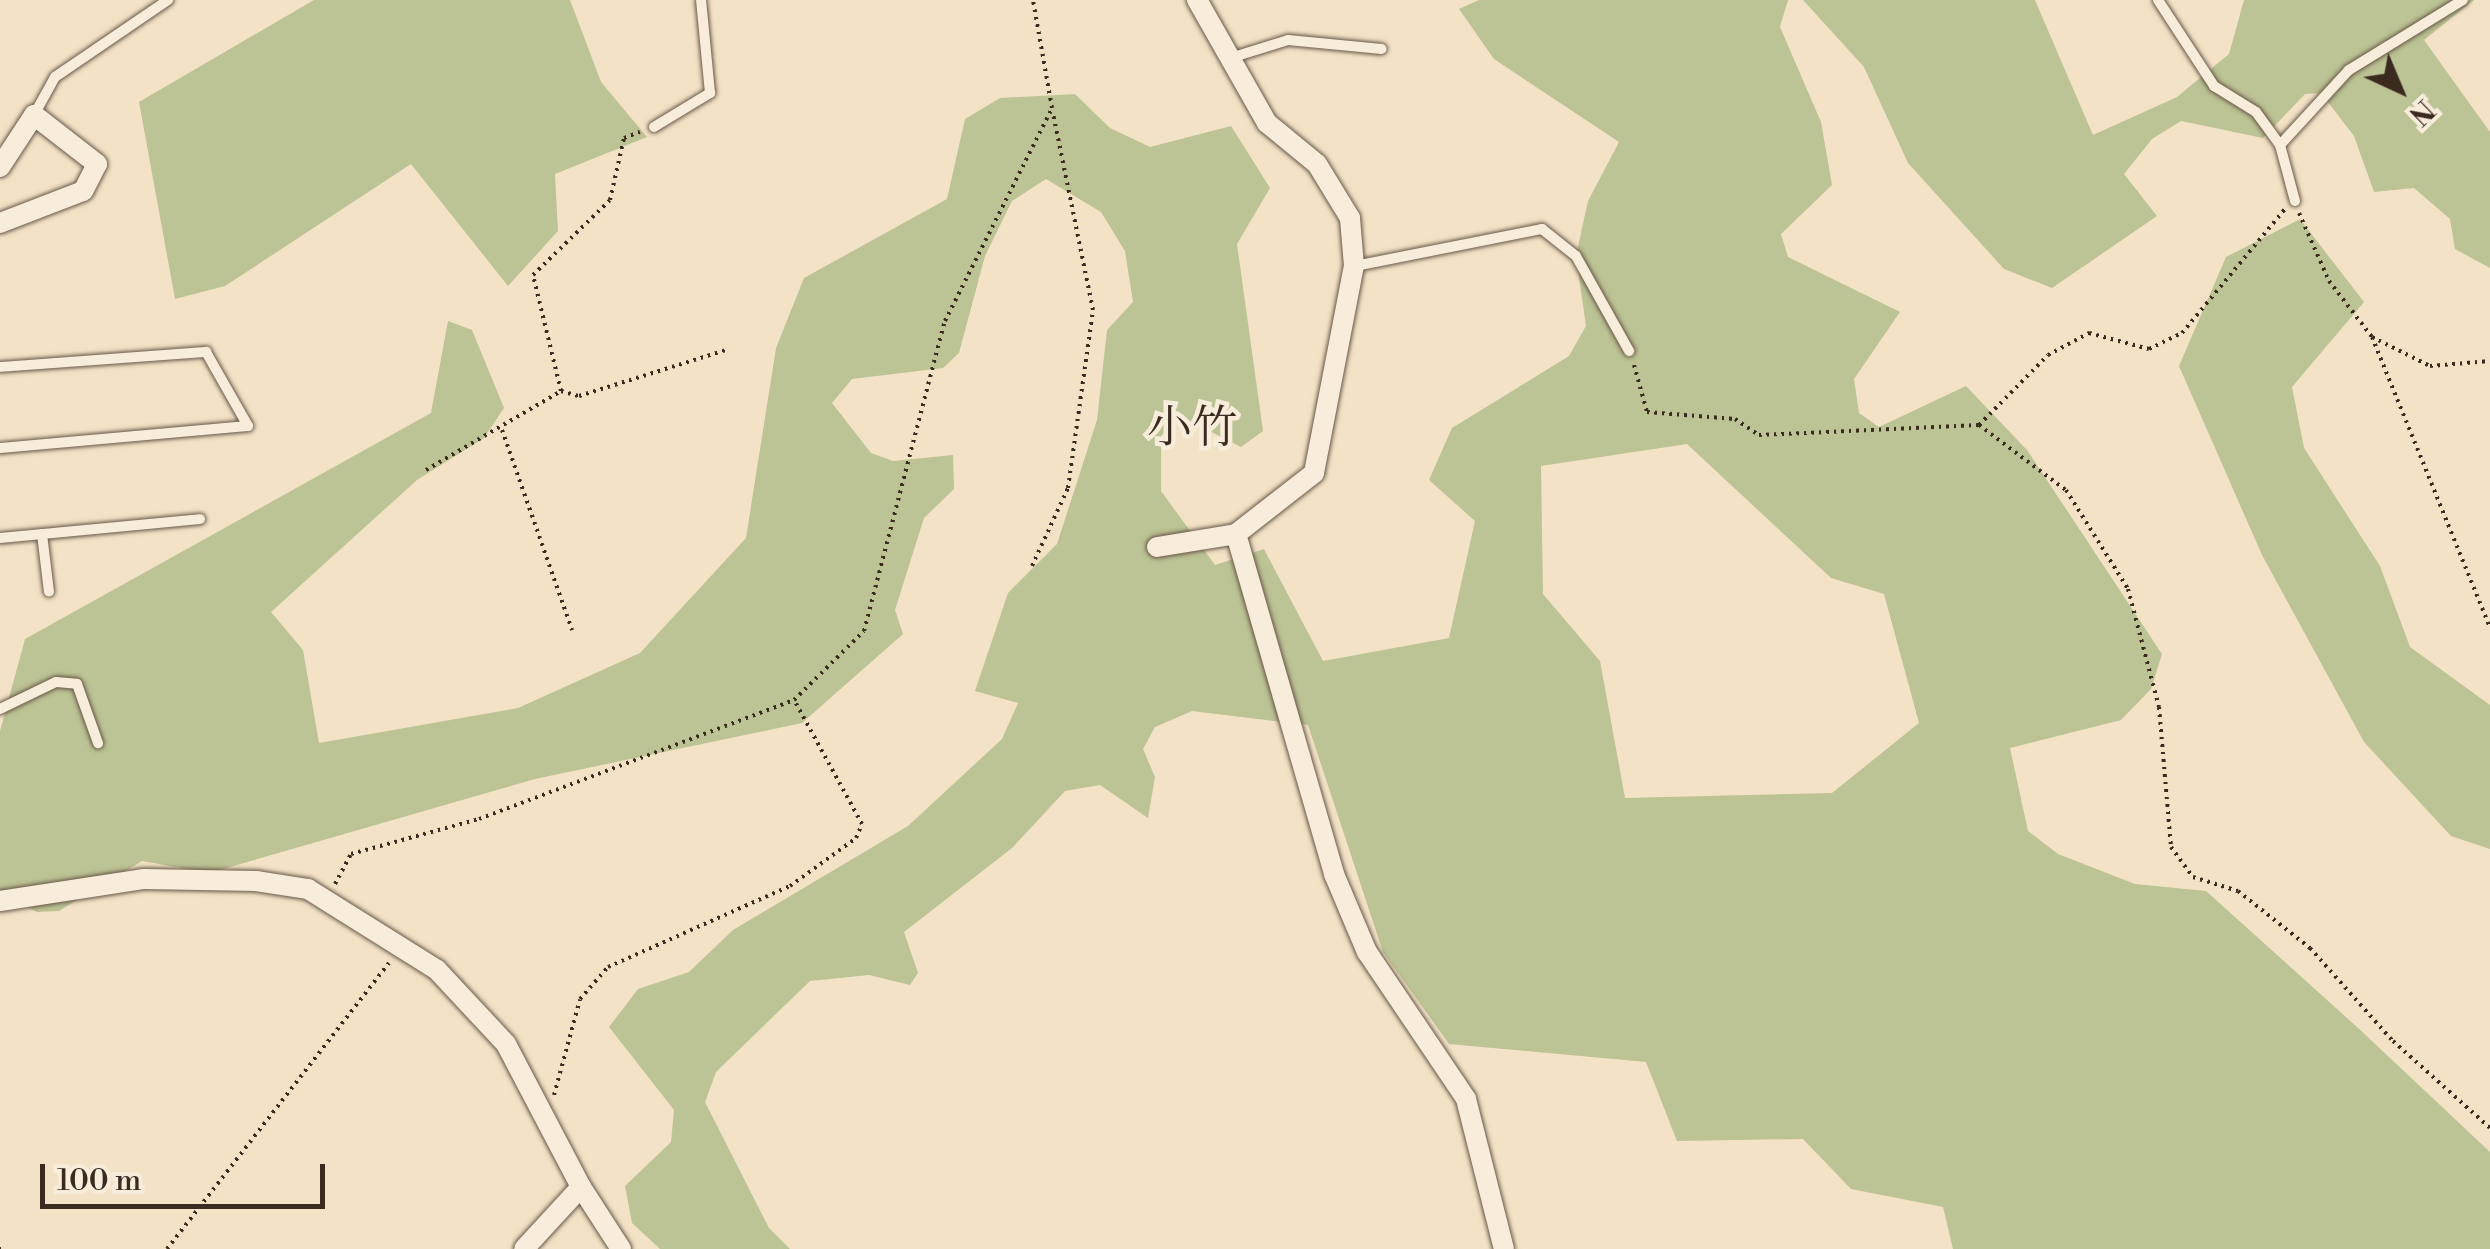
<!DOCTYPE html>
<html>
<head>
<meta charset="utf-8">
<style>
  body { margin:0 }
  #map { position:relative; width:2490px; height:1249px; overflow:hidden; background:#f4e2c6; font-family:"Libre Bodoni","Noto Serif JP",serif }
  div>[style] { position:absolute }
  .green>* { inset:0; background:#bcc394 }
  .path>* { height:4px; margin-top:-2px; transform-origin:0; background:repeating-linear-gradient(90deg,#3a2a1f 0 2.5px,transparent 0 7.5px) }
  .roads { filter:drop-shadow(0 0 2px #685849) drop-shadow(0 0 2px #685849) }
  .service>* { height:10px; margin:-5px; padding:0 5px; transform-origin:5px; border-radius:5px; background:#f8ecda }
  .minor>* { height:20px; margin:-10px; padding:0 10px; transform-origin:10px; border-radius:10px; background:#f8ecda }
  span { translate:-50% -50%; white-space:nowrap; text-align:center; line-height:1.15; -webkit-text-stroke:9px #f8ecda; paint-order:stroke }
  .quarter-label { font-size:45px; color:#3a2a1f }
  .north { position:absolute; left:2350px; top:40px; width:100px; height:100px; -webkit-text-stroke:8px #f8ecda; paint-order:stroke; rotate:136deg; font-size:28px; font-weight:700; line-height:40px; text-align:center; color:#3a2a1f }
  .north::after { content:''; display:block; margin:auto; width:35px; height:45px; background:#3a2a1f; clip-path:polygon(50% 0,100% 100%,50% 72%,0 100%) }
  .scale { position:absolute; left:40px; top:1164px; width:285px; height:45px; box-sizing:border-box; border:5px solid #3a2a1f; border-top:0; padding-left:12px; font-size:30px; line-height:35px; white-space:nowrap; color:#3a2a1f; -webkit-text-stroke:8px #f8ecda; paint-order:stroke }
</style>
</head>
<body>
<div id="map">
  <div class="green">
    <i style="clip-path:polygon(314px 0,570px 0,601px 82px,647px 137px,555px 174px,558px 231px,508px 286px,411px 164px,225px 286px,175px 299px,139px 102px)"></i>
    <i style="clip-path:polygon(evenodd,1479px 0,1788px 0,1780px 27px,1821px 122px,1832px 185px,1781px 234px,1788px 257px,1900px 312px,1854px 379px,1859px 413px,1879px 427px,1966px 386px,2027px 450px,2162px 654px,2151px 689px,2121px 720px,2010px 748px,2028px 831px,2058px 854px,2135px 884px,2206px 891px,2357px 1027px,2490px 1152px,2490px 1249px,1953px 1249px,1943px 1207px,1851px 1189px,1803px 1139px,1677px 1141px,1646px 1062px,1449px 1044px,1383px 952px,1308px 725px,1192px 711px,1155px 727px,1143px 749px,1155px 777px,1148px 818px,1100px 785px,1065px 791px,1012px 848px,904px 932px,918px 973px,910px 985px,869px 975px,810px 981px,716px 1072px,705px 1102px,769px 1228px,790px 1249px,660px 1249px,632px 1223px,625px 1186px,671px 1142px,674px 1110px,609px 1027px,638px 989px,689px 972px,733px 930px,908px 826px,1002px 739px,1018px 703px,975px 691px,1008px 593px,1057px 544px,1097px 420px,1107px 330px,1133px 302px,1125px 251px,1101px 212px,1046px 179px,1012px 201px,985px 256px,959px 353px,943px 368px,852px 379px,832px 403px,871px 453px,893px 461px,953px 455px,954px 489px,924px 518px,895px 610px,903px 634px,802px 723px,535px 779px,209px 873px,142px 861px,59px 911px,37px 912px,0 892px,0 731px,25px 639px,431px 413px,448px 321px,472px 330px,504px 408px,484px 438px,417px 480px,271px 612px,303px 650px,319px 743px,518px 708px,640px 653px,746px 538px,776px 348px,804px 278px,947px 199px,965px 119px,1000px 98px,1075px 94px,1110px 128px,1150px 147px,1231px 126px,1270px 188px,1237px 244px,1263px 431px,1241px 447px,1180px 416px,1161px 436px,1161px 491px,1215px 565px,1264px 549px,1323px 661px,1449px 638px,1475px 521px,1429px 480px,1452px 428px,1569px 356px,1586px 326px,1576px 256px,1588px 201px,1619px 142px,1494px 59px,1459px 9px,1479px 0,1687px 444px,1831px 578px,1884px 594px,1919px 723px,1832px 793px,1625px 798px,1600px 661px,1543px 594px,1541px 466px,1687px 444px)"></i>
    <i style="clip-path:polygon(1803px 0,2035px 0,2093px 135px,2177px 97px,2229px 54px,2244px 0,2474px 0,2424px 40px,2490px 132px,2490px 268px,2455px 249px,2450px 219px,2414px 188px,2374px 192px,2354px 136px,2321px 93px,2305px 94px,2263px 138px,2181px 121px,2152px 139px,2124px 174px,2157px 216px,2052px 288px,2004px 269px,1908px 163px,1864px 67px)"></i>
    <i style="clip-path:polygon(2300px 219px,2364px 302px,2292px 387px,2304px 448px,2380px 566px,2410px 647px,2490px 705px,2490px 849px,2451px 836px,2364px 742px,2262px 555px,2179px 366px,2226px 257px)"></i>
  </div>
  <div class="path">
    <i style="left:2299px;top:213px;width:74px;rotate:66.2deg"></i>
    <i style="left:2329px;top:281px;width:71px;rotate:52.5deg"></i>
    <i style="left:2372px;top:337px;width:65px;rotate:26.6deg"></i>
    <i style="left:2430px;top:366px;width:60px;rotate:-4.8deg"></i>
    <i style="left:2372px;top:337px;width:314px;rotate:67.9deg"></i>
    <i style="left:1634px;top:365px;width:49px;rotate:74.5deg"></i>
    <i style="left:1647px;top:412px;width:88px;rotate:4.5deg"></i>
    <i style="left:1735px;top:419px;width:29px;rotate:34deg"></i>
    <i style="left:1759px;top:435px;width:220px;rotate:-2.6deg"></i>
    <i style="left:1979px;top:425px;width:109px;rotate:36.8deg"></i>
    <i style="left:2066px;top:490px;width:117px;rotate:57.9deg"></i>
    <i style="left:2128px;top:589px;width:122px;rotate:75.3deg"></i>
    <i style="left:2159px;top:707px;width:141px;rotate:85.1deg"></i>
    <i style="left:2171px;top:847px;width:37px;rotate:54deg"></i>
    <i style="left:2193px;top:877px;width:47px;rotate:17.3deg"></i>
    <i style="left:2238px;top:891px;width:92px;rotate:38.4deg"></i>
    <i style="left:2310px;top:948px;width:125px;rotate:48.3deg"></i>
    <i style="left:2393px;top:1041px;width:130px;rotate:41.9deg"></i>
    <i style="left:561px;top:391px;width:19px;rotate:16deg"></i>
    <i style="left:579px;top:396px;width:157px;rotate:-17.4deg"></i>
    <i style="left:1979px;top:425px;width:98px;rotate:-45.4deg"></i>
    <i style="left:2048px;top:355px;width:47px;rotate:-28.2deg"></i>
    <i style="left:2089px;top:333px;width:62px;rotate:14.9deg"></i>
    <i style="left:2149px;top:349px;width:37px;rotate:-26deg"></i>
    <i style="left:2182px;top:333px;width:161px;rotate:-50.3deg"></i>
    <i style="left:502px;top:430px;width:212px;rotate:70.7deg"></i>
    <i style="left:426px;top:470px;width:156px;rotate:-30.3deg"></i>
    <i style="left:561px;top:391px;width:119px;rotate:-103.6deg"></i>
    <i style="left:533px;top:275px;width:107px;rotate:-44.2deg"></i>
    <i style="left:610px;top:200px;width:64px;rotate:-77.3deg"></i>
    <i style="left:624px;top:138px;width:17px;rotate:-21deg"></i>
    <i style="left:1032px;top:566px;width:86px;rotate:-65.2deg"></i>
    <i style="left:1068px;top:488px;width:180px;rotate:-82deg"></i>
    <i style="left:1093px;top:310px;width:201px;rotate:-101.5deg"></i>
    <i style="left:335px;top:884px;width:34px;rotate:-62deg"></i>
    <i style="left:351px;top:854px;width:133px;rotate:-15.3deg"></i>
    <i style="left:479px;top:819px;width:337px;rotate:-20.7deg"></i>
    <i style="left:554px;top:1095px;width:99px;rotate:-74.8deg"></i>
    <i style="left:580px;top:999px;width:43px;rotate:-48.8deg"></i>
    <i style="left:608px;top:967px;width:199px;rotate:-24deg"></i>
    <i style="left:790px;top:886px;width:82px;rotate:-36deg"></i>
    <i style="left:856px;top:838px;width:15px;rotate:-67deg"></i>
    <i style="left:862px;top:824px;width:141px;rotate:-118.7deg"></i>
    <i style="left:794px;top:700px;width:98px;rotate:-44.6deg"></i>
    <i style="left:864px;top:631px;width:320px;rotate:-75.4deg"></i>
    <i style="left:945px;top:321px;width:238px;rotate:-63.3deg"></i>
    <i style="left:1052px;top:108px;width:110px;rotate:-100deg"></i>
    <i style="left:0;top:1249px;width:1px"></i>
    <i style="left:167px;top:1249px;width:362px;rotate:-52.2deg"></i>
  </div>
  <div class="roads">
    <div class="service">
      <i style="left:2158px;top:0;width:103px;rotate:56.9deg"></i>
      <i style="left:2214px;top:86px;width:49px;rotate:31.8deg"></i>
      <i style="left:2256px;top:112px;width:41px;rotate:54deg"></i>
      <i style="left:2280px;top:145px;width:58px;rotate:75deg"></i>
      <i style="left:1227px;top:59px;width:64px;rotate:-17.3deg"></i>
      <i style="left:1288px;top:40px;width:94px;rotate:5.5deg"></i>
      <i style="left:34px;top:115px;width:43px;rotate:-61.1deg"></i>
      <i style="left:55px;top:77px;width:137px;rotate:-34.3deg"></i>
      <i style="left:654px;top:127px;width:66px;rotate:-31.3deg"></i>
      <i style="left:710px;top:93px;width:93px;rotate:-95.5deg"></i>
      <i style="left:2280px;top:145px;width:102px;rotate:-47.4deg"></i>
      <i style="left:2349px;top:70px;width:134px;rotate:-31.6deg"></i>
      <i style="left:1355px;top:266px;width:191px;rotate:-11.2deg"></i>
      <i style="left:1542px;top:229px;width:43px;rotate:38.5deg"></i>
      <i style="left:1576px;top:256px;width:109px;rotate:60.8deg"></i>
      <i style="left:0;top:367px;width:207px;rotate:-4.2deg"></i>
      <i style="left:206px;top:352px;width:85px;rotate:60.4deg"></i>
      <i style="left:248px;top:426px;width:249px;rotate:174.9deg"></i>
      <i style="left:42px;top:534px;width:58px;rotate:83.1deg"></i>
      <i style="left:0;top:538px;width:201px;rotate:-5.4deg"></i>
      <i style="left:0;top:709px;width:62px;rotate:-25.7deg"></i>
      <i style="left:56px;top:682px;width:21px;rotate:5deg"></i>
      <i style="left:77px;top:684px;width:63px;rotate:70.4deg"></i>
    </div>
    <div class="minor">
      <i style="left:0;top:167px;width:62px;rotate:-56.8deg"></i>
      <i style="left:34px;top:115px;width:80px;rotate:37.9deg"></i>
      <i style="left:97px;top:164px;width:30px;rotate:117deg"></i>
      <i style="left:83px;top:191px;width:89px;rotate:158.9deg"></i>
      <i style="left:1236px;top:534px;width:354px;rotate:73.9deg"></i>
      <i style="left:1334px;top:874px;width:85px;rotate:67.1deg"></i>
      <i style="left:1367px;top:952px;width:177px;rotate:56deg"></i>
      <i style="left:1466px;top:1099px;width:155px;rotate:75.8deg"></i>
      <i style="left:1157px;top:547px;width:80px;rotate:-9.3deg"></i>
      <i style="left:1236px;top:534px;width:99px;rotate:-38deg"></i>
      <i style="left:1314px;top:473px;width:211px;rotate:-79.1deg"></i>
      <i style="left:1354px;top:266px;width:48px;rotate:-94.8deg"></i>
      <i style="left:1350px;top:218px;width:63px;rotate:-121.4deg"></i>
      <i style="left:1317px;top:164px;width:65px;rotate:-140.6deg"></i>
      <i style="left:1267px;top:123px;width:142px;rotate:-119.6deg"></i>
      <i style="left:0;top:901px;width:146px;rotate:-8.7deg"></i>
      <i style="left:144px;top:879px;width:112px;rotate:1deg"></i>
      <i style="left:256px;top:881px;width:53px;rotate:8.7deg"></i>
      <i style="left:308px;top:889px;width:152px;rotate:32.1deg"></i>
      <i style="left:437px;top:970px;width:101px;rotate:47deg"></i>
      <i style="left:506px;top:1044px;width:161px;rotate:62.3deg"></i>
      <i style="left:581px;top:1187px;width:84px;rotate:132.6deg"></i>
      <i style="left:581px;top:1187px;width:74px;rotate:57.2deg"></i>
    </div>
  </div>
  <div class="quarter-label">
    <span style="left:1192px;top:429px">小竹</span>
  </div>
  <div class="north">N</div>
  <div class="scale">100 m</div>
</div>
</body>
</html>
